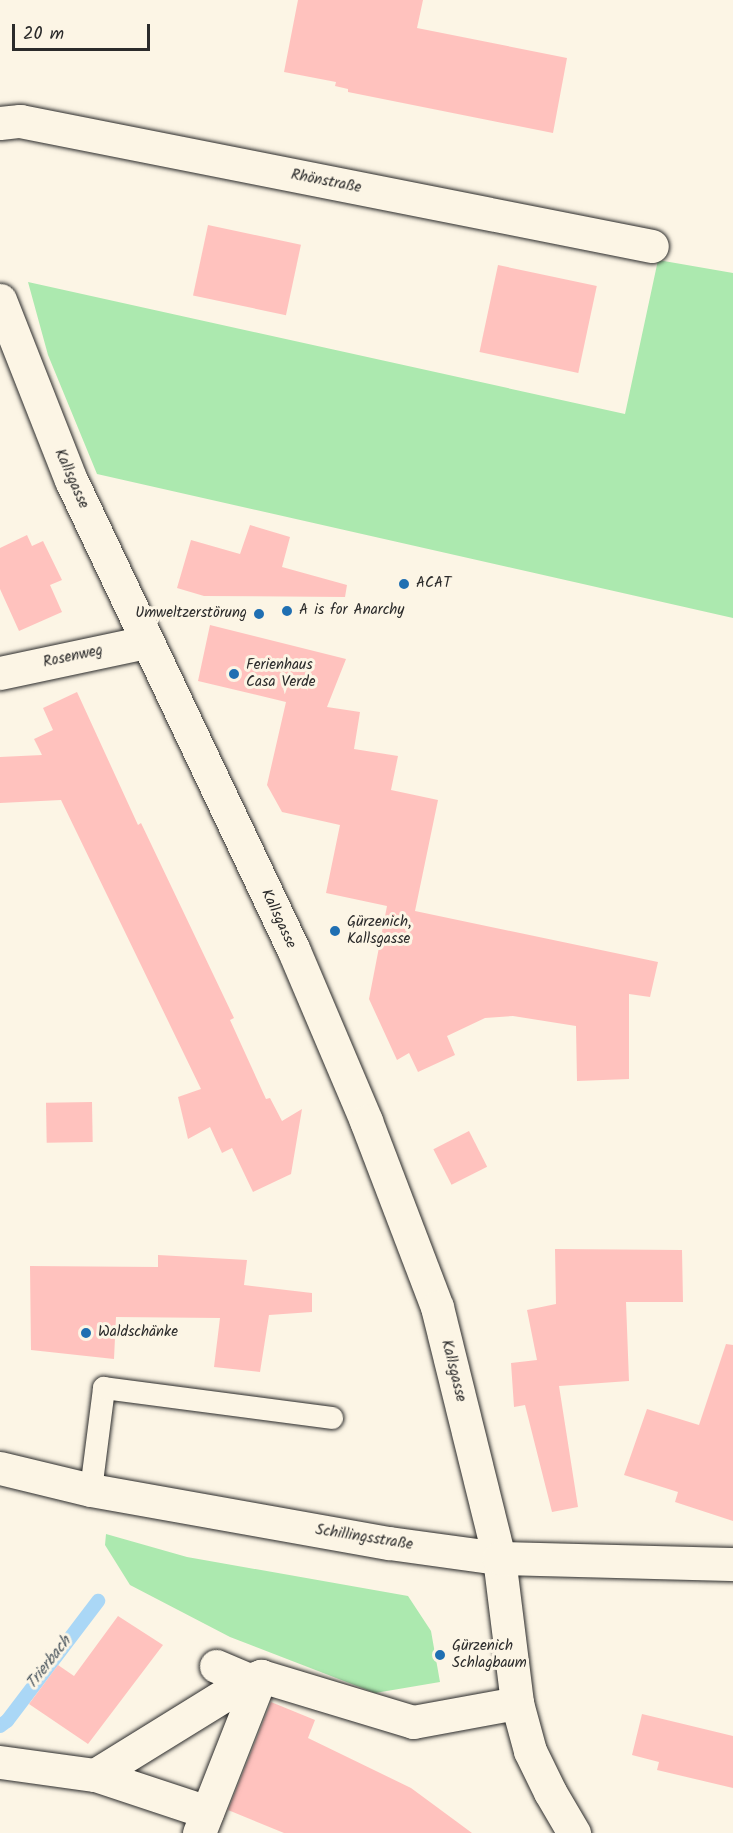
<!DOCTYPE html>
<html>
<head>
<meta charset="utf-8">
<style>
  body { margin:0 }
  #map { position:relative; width:733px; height:1833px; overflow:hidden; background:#fcf5e5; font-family:Kalam,sans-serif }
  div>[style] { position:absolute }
  .green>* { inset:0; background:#ace9af }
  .stream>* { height:14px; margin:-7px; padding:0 7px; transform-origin:7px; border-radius:7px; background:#aad7f6 }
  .building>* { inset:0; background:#ffc2be; transform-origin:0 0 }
  .roads { filter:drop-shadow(0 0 2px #2b2b2b) drop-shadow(0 0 2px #2b2b2b) }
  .lane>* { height:22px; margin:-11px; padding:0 11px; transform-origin:11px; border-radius:11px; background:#fcf5e5 }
  .street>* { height:33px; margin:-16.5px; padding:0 16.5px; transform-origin:16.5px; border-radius:16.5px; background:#fcf5e5 }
  .secondary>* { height:33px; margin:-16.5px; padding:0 16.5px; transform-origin:16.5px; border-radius:16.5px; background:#fcf5e5 }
  .dots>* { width:16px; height:16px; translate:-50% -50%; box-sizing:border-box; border:3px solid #fcf5e5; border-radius:50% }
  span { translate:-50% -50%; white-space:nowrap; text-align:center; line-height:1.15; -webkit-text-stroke:6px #fcf5e5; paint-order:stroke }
  .street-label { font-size:15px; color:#2b2b2b }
  .poi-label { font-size:15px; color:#2b2b2b }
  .left { translate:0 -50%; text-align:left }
  .right { translate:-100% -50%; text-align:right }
  .water-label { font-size:16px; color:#4b565e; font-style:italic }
  .scale { position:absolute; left:12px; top:24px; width:138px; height:27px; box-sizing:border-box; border:3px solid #2b2b2b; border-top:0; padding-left:8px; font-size:18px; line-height:21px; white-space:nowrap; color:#2b2b2b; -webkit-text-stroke:4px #fcf5e5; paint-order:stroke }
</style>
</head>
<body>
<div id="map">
  <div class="green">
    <i style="clip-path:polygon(658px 260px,733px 273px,733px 618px,97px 474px,48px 355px,28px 282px,625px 414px)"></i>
    <i style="clip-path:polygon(106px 1534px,187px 1557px,408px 1596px,431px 1631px,440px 1682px,375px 1693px,230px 1637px,130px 1585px,105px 1545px)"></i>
  </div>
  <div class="stream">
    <i style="left:0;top:1726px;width:9px;rotate:-36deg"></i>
    <i style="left:7px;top:1721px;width:151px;rotate:-52.8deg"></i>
  </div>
  <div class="building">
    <i style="clip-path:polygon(298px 0,423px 0,417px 28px,567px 58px,553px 133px,348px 92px,348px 89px,335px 86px,336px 82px,284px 72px)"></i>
    <i style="left:208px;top:225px;width:95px;height:72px;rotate:12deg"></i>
    <i style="left:498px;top:265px;width:101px;height:89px;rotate:12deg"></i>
    <i style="clip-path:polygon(250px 525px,290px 537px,282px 567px,347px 585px,345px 597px,204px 596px,177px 588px,191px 540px,240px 554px)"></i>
    <i style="clip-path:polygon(27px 535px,32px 546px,43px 541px,62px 580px,50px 585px,62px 612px,19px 631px,0 589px,0 548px)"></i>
    <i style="clip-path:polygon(210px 625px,346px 659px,327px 707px,360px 712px,354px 749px,398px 756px,391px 790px,438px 800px,415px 911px,658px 962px,650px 997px,629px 994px,629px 1079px,577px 1081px,576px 1026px,513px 1016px,485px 1018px,447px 1036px,455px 1055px,418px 1072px,409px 1053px,397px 1060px,369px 999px,387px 906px,326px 893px,340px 825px,282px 812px,267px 785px,286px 702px,198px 681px)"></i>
    <i style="clip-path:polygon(77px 692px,138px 825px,141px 823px,234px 1018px,230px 1020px,266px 1099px,270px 1098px,282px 1121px,302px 1109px,291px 1174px,253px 1192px,232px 1148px,222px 1153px,210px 1127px,188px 1139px,178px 1097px,201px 1089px,61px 800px,0 803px,0 757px,42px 755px,34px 739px,53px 730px,43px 708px)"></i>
    <i style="left:92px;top:1102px;width:40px;height:46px;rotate:89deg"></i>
    <i style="left:469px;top:1131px;width:40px;height:40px;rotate:63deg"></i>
    <i style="clip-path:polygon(555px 1249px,682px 1250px,683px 1302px,626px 1302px,629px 1381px,559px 1386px,578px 1507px,552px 1512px,525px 1405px,514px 1407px,511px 1363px,537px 1360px,527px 1310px,556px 1304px)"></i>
    <i style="clip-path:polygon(158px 1255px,247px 1260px,244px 1285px,312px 1293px,312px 1312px,269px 1315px,260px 1372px,214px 1367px,220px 1318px,116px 1317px,114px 1359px,31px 1350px,30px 1266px,158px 1267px)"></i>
    <i style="clip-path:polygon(726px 1344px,733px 1345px,733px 1521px,675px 1502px,678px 1492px,624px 1475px,647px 1409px,699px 1425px)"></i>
    <i style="clip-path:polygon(118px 1616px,163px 1645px,88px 1744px,29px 1704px,58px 1665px,74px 1676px)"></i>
    <i style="clip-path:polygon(271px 1702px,315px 1720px,308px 1738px,411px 1788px,472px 1833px,284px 1833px,228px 1810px)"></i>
    <i style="clip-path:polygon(642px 1714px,733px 1736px,733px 1788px,657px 1770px,659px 1762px,632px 1755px)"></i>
  </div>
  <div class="roads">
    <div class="lane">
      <i style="left:91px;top:1490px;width:103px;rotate:-82.7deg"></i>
      <i style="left:104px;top:1388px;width:230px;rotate:7.5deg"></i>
    </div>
    <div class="street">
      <i style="left:0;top:123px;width:20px;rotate:-6deg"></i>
      <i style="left:20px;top:121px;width:644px;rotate:11.19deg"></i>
      <i style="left:0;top:673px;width:149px;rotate:-12deg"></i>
      <i style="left:216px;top:1666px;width:36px;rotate:23deg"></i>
      <i style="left:0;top:1762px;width:96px;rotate:7.8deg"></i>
      <i style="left:207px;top:1812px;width:118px;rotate:-161.7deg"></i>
      <i style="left:95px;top:1775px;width:181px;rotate:-31.7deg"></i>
      <i style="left:249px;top:1680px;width:13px;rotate:-18deg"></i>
      <i style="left:199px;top:1833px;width:169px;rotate:-68.5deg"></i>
      <i style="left:261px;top:1676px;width:159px;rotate:16.8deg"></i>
      <i style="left:413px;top:1722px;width:106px;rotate:-10.4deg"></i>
    </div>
    <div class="secondary">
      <i style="left:0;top:300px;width:193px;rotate:68.5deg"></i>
      <i style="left:71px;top:480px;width:521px;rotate:64.66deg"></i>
      <i style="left:294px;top:951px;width:185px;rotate:67deg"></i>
      <i style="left:366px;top:1121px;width:199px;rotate:69.1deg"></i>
      <i style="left:437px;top:1307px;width:259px;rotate:76.1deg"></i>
      <i style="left:499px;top:1558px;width:146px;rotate:82.9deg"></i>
      <i style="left:517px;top:1703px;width:50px;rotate:74.8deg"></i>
      <i style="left:530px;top:1751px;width:46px;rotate:64deg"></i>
      <i style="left:550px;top:1792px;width:48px;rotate:59.7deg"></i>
      <i style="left:0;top:1468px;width:94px;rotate:13.6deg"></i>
      <i style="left:91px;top:1490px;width:303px;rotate:10.1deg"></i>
      <i style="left:389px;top:1543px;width:111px;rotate:7.8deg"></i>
      <i style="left:499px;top:1558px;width:234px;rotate:1.5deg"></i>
    </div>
  </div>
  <div class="dots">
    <i style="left:404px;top:584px;background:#1f6fb2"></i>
    <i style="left:287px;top:611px;background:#1f6fb2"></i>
    <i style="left:259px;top:614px;background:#1f6fb2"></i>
    <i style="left:234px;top:674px;background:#1f6fb2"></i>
    <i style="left:335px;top:931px;background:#1f6fb2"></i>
    <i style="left:86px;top:1333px;background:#1f6fb2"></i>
    <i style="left:440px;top:1655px;background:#1f6fb2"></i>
  </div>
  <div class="street-label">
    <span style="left:326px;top:182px;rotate:11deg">Rhönstraße</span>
    <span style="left:71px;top:479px;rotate:66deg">Kallsgasse</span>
    <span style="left:73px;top:657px;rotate:-12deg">Rosenweg</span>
    <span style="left:278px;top:919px;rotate:65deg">Kallsgasse</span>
    <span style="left:453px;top:1371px;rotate:76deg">Kallsgasse</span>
    <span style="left:364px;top:1538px;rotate:9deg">Schillingsstraße</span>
  </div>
  <div class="poi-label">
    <span class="left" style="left:416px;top:584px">ACAT</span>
    <span class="left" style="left:299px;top:611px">A is for Anarchy</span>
    <span class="right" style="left:247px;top:614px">Umweltzerstörung</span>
    <span class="left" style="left:246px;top:674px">Ferienhaus<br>Casa Verde</span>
    <span class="left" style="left:347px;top:931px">Gürzenich,<br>Kallsgasse</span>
    <span class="left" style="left:98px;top:1333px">Waldschänke</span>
    <span class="left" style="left:452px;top:1655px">Gürzenich<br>Schlagbaum</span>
  </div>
  <div class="water-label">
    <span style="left:49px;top:1663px;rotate:-52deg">Trierbach</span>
  </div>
  <div class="scale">20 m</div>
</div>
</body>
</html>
